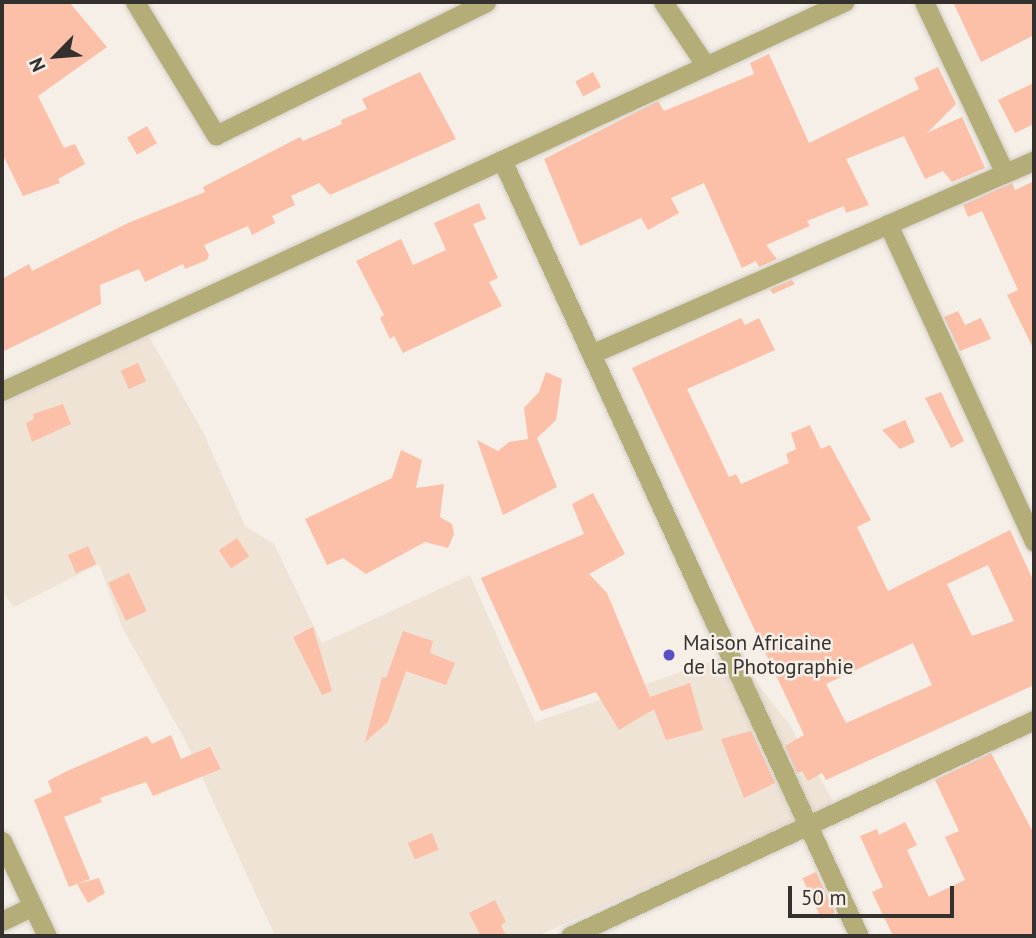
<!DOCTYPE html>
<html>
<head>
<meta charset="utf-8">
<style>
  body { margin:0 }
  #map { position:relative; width:1036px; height:938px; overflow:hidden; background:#f5efe7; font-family:"PT Sans",sans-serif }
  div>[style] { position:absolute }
  .built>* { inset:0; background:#efe3d6 }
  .building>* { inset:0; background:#fcbfa7; transform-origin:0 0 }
  .roads { filter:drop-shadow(0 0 2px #d2cdc6) drop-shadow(0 0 2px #d2cdc6) }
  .minor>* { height:19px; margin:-9.5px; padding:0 9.5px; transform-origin:9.5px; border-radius:9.5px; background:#b4ad78 }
  .dots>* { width:19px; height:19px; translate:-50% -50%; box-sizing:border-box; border:4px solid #f5efe7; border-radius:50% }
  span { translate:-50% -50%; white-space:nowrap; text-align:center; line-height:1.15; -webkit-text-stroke:5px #f5efe7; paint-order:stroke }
  .poi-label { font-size:21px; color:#33302d }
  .left { translate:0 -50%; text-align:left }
  .frame { position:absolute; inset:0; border:4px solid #33302d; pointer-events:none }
  .north { position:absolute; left:21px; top:21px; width:70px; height:70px; -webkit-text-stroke:5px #f5efe7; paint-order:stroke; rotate:245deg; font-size:19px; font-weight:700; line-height:28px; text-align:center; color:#33302d }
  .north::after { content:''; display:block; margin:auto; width:24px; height:32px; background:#33302d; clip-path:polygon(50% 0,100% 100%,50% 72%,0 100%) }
  .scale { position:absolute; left:788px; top:886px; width:166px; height:32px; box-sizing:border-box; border:4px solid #33302d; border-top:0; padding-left:9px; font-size:21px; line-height:24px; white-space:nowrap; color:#33302d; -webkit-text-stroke:5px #f5efe7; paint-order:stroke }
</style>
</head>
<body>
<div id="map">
  <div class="built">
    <i style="clip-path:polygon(146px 331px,203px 432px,245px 526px,274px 544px,322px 643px,470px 575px,535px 722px,734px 654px,790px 725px,835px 805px,537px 936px,275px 936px,185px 740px,122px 627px,99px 564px,14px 607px,2px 592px,2px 404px)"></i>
  </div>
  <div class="building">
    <i style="clip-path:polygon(2px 2px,69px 2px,107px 47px,38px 96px,64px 148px,75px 144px,85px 164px,58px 179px,60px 183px,23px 196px,2px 153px)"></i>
    <i style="clip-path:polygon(953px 2px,1034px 2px,1034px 35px,981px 62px)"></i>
    <i style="clip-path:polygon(769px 54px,809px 143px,919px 89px,914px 78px,938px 67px,956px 104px,927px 133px,962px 117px,985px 168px,952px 182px,943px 171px,925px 179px,904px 136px,846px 159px,869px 205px,846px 213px,844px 206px,807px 221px,810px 226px,766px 245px,777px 259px,759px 267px,756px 261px,742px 268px,704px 183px,671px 198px,679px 213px,648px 230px,641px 218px,580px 246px,544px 159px,658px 101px,664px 111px,754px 74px,750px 63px)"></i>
    <i style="clip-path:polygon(420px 72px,456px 139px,330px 195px,319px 183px,291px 196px,295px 205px,272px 216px,275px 223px,252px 235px,248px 226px,204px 245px,209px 255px,207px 260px,185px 269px,183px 264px,145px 282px,139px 269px,100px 285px,101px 304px,2px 352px,2px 279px,29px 264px,32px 271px,128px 223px,205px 192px,203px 187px,300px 137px,303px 141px,342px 124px,341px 120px,367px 109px,362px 99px)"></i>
    <i style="left:593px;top:72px;width:17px;height:20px;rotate:62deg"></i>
    <i style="clip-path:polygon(1034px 83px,1034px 124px,1015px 133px,998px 100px)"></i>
    <i style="left:147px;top:126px;width:20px;height:23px;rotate:60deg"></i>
    <i style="clip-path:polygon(1034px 181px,1034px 350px,1007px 295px,1018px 290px,982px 211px,968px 217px,963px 205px,1012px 183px,1015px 190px)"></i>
    <i style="clip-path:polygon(479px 203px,486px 219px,473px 224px,498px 278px,489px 282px,502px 306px,403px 353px,394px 336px,390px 339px,380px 318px,384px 315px,356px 261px,401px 239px,413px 265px,446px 250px,434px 223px)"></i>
    <i style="clip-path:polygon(792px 280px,795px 284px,773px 294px,770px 289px)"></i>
    <i style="clip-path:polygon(958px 311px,965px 325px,981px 318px,991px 339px,960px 351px,944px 317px)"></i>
    <i style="clip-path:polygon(evenodd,741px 318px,745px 325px,759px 318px,775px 350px,687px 389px,729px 477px,736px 474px,741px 484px,789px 463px,786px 454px,796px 449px,791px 433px,810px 425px,821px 449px,830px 445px,871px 520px,857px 527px,888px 591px,1010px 530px,1034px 582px,1034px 685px,826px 780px,822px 773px,808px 781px,802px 771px,797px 773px,785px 746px,804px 735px,632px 368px,741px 318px,988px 565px,1014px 621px,972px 636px,947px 584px,988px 565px,741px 318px,913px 643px,932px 685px,846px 723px,826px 684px,913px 643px)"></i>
    <i style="left:138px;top:363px;width:20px;height:19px;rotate:66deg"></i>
    <i style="clip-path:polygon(546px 372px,562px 379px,556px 420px,537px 438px,557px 487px,503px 515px,477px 440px,498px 451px,509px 442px,528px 439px,524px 408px,539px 392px)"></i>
    <i style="clip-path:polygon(941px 392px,964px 441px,951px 448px,925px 398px)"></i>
    <i style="clip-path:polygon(63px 404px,71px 424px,32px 442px,26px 423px,34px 419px,33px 414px)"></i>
    <i style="clip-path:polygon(905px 420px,915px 442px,900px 449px,882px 430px)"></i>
    <i style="clip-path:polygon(401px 450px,422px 460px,416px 488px,444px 484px,440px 517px,452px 524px,454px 534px,448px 548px,425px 542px,366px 574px,343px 558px,327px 565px,305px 519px,392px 478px)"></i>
    <i style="clip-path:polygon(593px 493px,625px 554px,589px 574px,607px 593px,650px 697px,690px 683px,703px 730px,666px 740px,654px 709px,619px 730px,596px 692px,541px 711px,481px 578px,584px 534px,572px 504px)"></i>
    <i style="left:237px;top:538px;width:22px;height:22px;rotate:56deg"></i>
    <i style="left:88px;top:546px;width:20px;height:22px;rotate:66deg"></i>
    <i style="left:129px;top:573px;width:42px;height:23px;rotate:65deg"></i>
    <i style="clip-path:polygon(313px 627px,332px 691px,322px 695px,293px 637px)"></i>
    <i style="clip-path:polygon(403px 631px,433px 641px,430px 653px,455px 663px,446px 685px,406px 671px,388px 722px,365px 742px,382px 677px,386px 678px)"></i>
    <i style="clip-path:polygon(751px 731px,775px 783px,744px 798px,721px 739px)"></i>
    <i style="clip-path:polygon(171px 735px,181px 759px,210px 747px,221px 769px,153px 796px,146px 782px,100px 798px,102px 802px,64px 817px,90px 879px,69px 887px,34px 800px,52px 792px,48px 781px,65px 772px,147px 736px,152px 744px)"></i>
    <i style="clip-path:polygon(991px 753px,1034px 834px,1034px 936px,893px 936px,872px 892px,883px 887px,860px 836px,877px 829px,879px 835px,905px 822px,917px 845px,907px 850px,929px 897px,965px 880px,945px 837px,959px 831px,935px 780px)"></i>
    <i style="left:432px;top:833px;width:18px;height:26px;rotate:68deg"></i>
    <i style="left:816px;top:872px;width:45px;height:15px;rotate:65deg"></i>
    <i style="clip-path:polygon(99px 878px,105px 893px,88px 903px,77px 884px)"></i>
    <i style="clip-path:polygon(495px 900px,506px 922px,501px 925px,506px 936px,481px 936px,469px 913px)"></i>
  </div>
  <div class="roads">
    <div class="minor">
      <i style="left:135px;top:2px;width:156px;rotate:58.7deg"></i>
      <i style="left:216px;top:135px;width:301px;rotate:-26.2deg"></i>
      <i style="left:663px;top:2px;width:77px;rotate:56.1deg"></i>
      <i style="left:924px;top:2px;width:189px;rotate:64.7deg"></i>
      <i style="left:502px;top:160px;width:854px;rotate:65.3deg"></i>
      <i style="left:888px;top:224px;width:350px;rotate:65.3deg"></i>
      <i style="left:591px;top:354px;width:484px;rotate:-23.6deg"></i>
      <i style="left:2px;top:391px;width:928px;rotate:-24.8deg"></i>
      <i style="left:2px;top:841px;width:105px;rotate:64.7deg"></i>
      <i style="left:2px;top:921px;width:34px;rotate:-26deg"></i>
      <i style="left:570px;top:936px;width:512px;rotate:-24.96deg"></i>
    </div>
  </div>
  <div class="dots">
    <i style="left:669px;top:655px;background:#5a4ec6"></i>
  </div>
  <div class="poi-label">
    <span class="left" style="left:683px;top:655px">Maison Africaine<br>de la Photographie</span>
  </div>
  <div class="frame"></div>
  <div class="north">N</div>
  <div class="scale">50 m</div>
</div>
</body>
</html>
